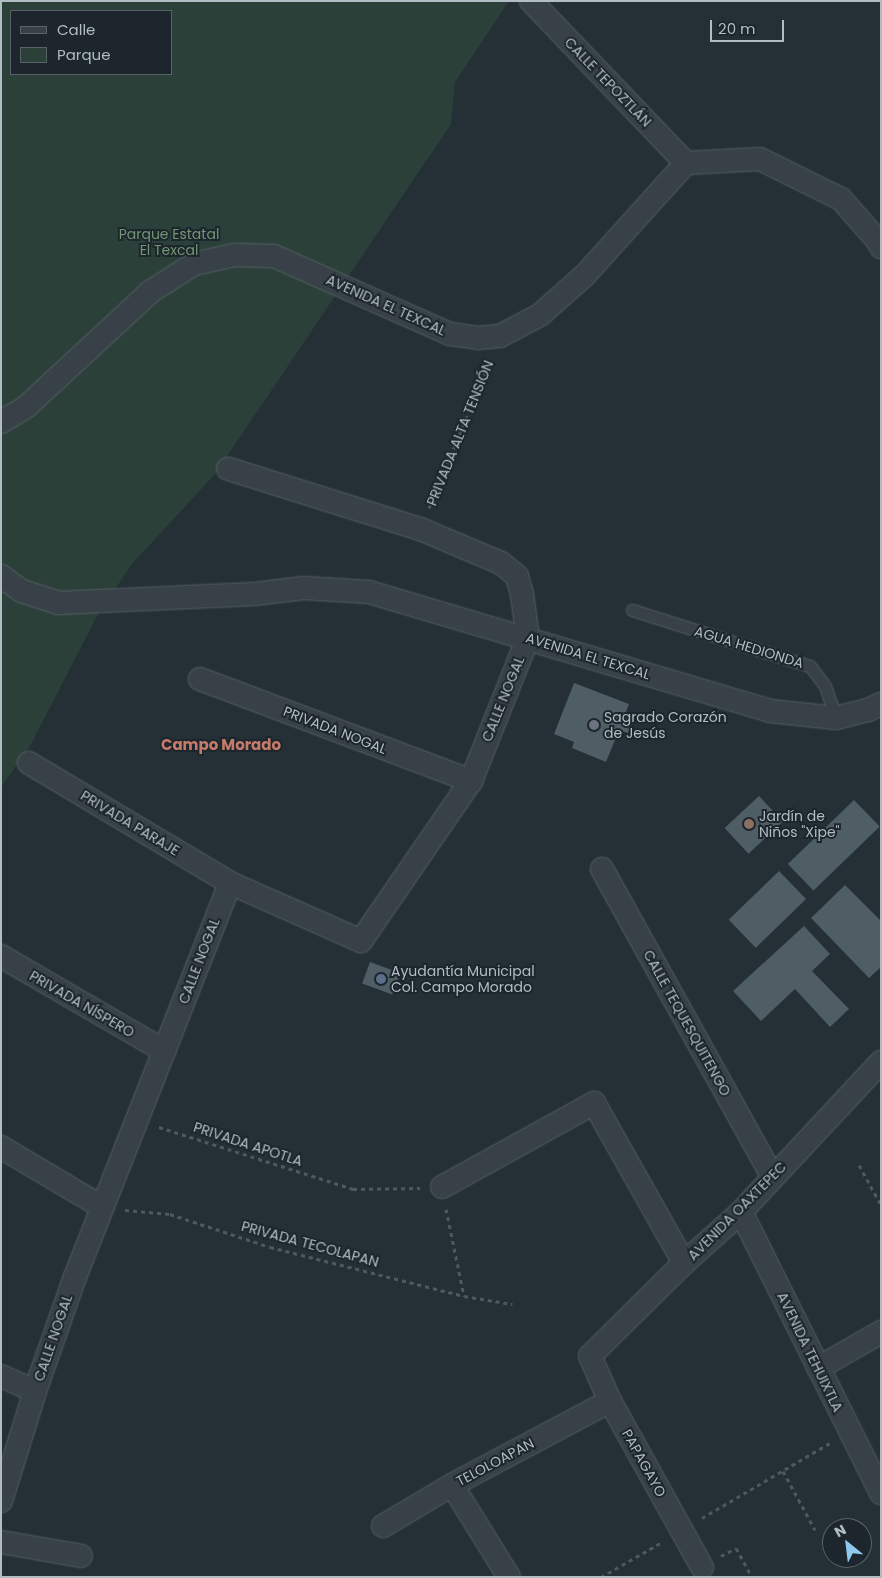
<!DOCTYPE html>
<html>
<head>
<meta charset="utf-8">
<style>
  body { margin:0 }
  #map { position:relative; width:882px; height:1578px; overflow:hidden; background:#243036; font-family:Poppins,sans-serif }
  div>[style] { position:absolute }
  .green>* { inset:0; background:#2c403a }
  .building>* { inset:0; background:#4f5d65; transform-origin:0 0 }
  .path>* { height:3px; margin-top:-1.5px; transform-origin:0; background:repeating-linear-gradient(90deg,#4a5b59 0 4px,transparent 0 8px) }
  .roads { filter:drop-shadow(0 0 1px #555f65) drop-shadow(0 0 1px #555f65) }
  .lane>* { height:11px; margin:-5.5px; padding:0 5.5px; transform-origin:5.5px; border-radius:5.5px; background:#374147 }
  .street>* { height:22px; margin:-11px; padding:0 11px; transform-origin:11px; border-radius:11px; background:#374147 }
  .dots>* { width:14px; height:14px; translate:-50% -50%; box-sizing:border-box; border:2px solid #1c262c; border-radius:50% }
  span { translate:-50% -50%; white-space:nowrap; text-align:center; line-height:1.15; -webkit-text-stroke:4px #1c262c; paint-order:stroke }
  .street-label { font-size:14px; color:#b2bdc3 }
  .park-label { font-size:14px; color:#739673 }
  .poi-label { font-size:14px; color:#b2bdc3 }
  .left { translate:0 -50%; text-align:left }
  .neighbourhood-label { font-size:15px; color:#c67b6a; font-weight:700 }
  .frame { position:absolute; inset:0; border:2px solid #b2bdc3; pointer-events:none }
  .legend { position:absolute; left:10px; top:10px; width:162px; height:65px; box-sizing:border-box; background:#1c262c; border:1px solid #586268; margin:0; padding:6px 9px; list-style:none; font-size:15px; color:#b2bdc3 }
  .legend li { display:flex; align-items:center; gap:10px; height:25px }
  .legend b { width:25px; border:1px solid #586268 }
  .north { position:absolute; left:822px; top:1518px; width:50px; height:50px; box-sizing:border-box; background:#1c262c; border:1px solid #586268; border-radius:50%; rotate:331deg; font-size:14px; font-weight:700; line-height:20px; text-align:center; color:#b2bdc3 }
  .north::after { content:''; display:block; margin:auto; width:18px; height:22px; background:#8fc9eb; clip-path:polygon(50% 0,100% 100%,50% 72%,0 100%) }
  .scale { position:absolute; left:710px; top:20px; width:74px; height:22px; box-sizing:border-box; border:2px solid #b2bdc3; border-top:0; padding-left:6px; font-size:15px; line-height:18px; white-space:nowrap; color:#b2bdc3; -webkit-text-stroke:4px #1c262c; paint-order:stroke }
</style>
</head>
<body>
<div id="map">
  <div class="green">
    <i style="clip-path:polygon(evenodd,1px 1px,509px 1px,455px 82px,451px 124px,215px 474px,132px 564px,96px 618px,30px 746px,1px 787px,1px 1px,11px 11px,171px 11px,171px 74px,11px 74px,11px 11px)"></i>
  </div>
  <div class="building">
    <i style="clip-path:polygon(574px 683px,629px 704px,624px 717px,633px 721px,628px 733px,619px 730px,606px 762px,572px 748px,574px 742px,554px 734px)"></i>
    <i style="left:759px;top:796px;width:35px;height:47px;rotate:47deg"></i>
    <i style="left:854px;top:800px;width:37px;height:92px;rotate:46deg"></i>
    <i style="left:779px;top:871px;width:39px;height:70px;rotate:46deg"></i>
    <i style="clip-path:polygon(845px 885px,881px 921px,881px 967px,869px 978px,811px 918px)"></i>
    <i style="clip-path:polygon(804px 926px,830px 954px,812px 971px,849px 1009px,830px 1027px,795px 989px,761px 1021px,733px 991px)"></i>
    <i style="left:370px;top:962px;width:32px;height:23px;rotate:20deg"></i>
  </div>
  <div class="path">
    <i style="left:429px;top:508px;width:159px;rotate:-67.5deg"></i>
    <i style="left:159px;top:1127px;width:204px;rotate:17.7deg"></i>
    <i style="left:353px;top:1189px;width:67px;rotate:-0.9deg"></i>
    <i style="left:859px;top:1165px;width:46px;rotate:61.2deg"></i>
    <i style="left:446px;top:1209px;width:89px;rotate:78.3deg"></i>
    <i style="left:125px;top:1210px;width:45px;rotate:5.1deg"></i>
    <i style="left:170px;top:1214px;width:105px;rotate:18.3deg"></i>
    <i style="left:270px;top:1247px;width:200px;rotate:14.2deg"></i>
    <i style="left:464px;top:1296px;width:49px;rotate:9.5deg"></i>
    <i style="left:783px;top:1471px;width:67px;rotate:61.5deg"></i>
    <i style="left:702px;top:1518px;width:148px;rotate:-30.4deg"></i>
    <i style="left:721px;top:1556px;width:17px;rotate:-28deg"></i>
    <i style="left:736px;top:1548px;width:33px;rotate:61deg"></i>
    <i style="left:601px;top:1577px;width:70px;rotate:-29.8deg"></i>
  </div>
  <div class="roads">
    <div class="lane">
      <i style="left:632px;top:610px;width:187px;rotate:17.5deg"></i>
      <i style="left:810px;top:666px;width:25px;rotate:53deg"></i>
      <i style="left:825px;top:686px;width:34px;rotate:71deg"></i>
    </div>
    <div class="street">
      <i style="left:531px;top:1px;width:224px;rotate:46.3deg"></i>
      <i style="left:1px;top:422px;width:29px;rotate:-31deg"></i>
      <i style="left:26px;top:407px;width:169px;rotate:-42.8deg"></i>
      <i style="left:150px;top:292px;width:52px;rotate:-32.5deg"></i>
      <i style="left:194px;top:264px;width:41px;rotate:-12.7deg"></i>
      <i style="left:234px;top:255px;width:40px;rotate:1.4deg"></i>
      <i style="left:274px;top:256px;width:193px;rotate:23.9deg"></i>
      <i style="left:450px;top:334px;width:28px;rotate:8deg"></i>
      <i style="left:478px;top:338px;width:22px;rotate:-5deg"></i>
      <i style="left:500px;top:336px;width:45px;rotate:-27.7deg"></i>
      <i style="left:540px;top:315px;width:59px;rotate:-41.6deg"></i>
      <i style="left:584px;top:276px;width:152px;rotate:-47.9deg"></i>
      <i style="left:686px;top:163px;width:74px;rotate:-3.1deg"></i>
      <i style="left:760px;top:159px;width:90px;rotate:26.3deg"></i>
      <i style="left:841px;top:199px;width:56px;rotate:48.6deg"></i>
      <i style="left:878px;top:241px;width:7px;rotate:63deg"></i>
      <i style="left:1px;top:576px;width:26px;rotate:36deg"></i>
      <i style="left:22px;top:591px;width:38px;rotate:18deg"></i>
      <i style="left:58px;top:603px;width:197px;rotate:-2.6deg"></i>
      <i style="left:255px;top:594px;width:49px;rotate:-7deg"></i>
      <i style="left:304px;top:588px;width:65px;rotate:3.5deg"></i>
      <i style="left:369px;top:592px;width:418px;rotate:16.5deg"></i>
      <i style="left:770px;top:711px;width:66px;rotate:6.1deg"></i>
      <i style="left:836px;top:718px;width:33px;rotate:-14deg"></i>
      <i style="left:868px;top:710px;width:14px;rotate:-25deg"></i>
      <i style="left:200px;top:679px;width:290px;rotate:20.6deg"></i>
      <i style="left:29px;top:763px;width:234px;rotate:30.8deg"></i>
      <i style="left:230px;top:883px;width:143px;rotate:23.9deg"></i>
      <i style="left:361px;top:941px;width:194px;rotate:-55.5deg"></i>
      <i style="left:471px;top:781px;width:154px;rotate:-68.3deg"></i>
      <i style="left:528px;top:638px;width:44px;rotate:-97.8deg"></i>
      <i style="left:522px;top:594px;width:19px;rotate:-106deg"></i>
      <i style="left:517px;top:576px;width:21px;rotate:-141deg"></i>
      <i style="left:501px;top:563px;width:88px;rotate:-157.2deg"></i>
      <i style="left:420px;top:529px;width:201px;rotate:-162.6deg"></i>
      <i style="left:602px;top:869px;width:352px;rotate:61deg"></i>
      <i style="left:1px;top:956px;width:189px;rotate:30.2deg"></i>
      <i style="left:1px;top:1147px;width:117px;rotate:30.7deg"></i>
      <i style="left:442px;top:1187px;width:174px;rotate:-28.9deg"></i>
      <i style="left:594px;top:1103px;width:184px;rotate:60.6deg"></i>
      <i style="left:741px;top:1212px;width:314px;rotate:63.5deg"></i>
      <i style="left:818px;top:1368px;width:73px;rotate:-29.7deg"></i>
      <i style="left:1px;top:1376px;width:37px;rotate:24deg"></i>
      <i style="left:452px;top:1485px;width:108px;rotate:58.2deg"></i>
      <i style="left:1px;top:1501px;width:115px;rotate:-72.8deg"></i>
      <i style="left:35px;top:1391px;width:121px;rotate:-70.7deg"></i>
      <i style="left:75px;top:1277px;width:423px;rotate:-68.5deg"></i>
      <i style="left:383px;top:1526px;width:80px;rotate:-30.7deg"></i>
      <i style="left:452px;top:1485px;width:179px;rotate:-28deg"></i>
      <i style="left:1px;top:1542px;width:81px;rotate:9.9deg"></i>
      <i style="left:702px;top:1567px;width:190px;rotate:-119deg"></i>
      <i style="left:610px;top:1401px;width:49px;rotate:-114deg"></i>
      <i style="left:590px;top:1356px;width:132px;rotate:-44.7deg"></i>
      <i style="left:684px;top:1263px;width:76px;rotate:-41.8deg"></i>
      <i style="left:741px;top:1212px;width:205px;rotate:-47deg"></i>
    </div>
  </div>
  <div class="dots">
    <i style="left:594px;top:725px;background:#6b7280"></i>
    <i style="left:749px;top:824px;background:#8d6e63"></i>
    <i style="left:381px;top:979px;background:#5c6f8a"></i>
  </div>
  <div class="street-label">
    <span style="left:608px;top:82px;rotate:46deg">CALLE TEPOZTLÁN</span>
    <span style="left:386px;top:305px;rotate:24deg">AVENIDA EL TEXCAL</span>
    <span style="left:460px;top:433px;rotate:-68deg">PRIVADA ALTA TENSIÓN</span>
    <span style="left:749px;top:647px;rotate:17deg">AGUA HEDIONDA</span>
    <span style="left:588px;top:656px;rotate:17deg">AVENIDA EL TEXCAL</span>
    <span style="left:503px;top:699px;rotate:-68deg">CALLE NOGAL</span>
    <span style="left:335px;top:730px;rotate:21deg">PRIVADA NOGAL</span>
    <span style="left:130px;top:823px;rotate:31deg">PRIVADA PARAJE</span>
    <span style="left:199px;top:961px;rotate:-69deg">CALLE NOGAL</span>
    <span style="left:82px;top:1004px;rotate:30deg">PRIVADA NÍSPERO</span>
    <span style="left:687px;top:1023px;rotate:61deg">CALLE TEQUESQUITENGO</span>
    <span style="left:248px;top:1144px;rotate:18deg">PRIVADA APOTLA</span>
    <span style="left:737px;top:1211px;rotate:-45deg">AVENIDA OAXTEPEC</span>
    <span style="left:310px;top:1244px;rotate:15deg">PRIVADA TECOLAPAN</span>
    <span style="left:53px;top:1338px;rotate:-71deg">CALLE NOGAL</span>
    <span style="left:810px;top:1352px;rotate:64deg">AVENIDA TEHUIXTLA</span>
    <span style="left:495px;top:1462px;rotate:-28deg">TELOLOAPAN</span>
    <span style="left:644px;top:1463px;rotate:61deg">PAPAGAYO</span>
  </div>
  <div class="park-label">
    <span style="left:169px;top:242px">Parque Estatal<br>El Texcal</span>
  </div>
  <div class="poi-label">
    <span class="left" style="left:604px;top:725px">Sagrado Corazón<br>de Jesús</span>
    <span class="left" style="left:759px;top:824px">Jardín de<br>Niños "Xipe"</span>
    <span class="left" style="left:391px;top:979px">Ayudantía Municipal<br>Col. Campo Morado</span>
  </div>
  <div class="neighbourhood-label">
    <span style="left:221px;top:745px">Campo Morado</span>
  </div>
  <div class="frame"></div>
  <ul class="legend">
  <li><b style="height:6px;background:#374147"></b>Calle</li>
  <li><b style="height:14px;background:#2c403a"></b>Parque</li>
  </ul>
  <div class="north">N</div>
  <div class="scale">20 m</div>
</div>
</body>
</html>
